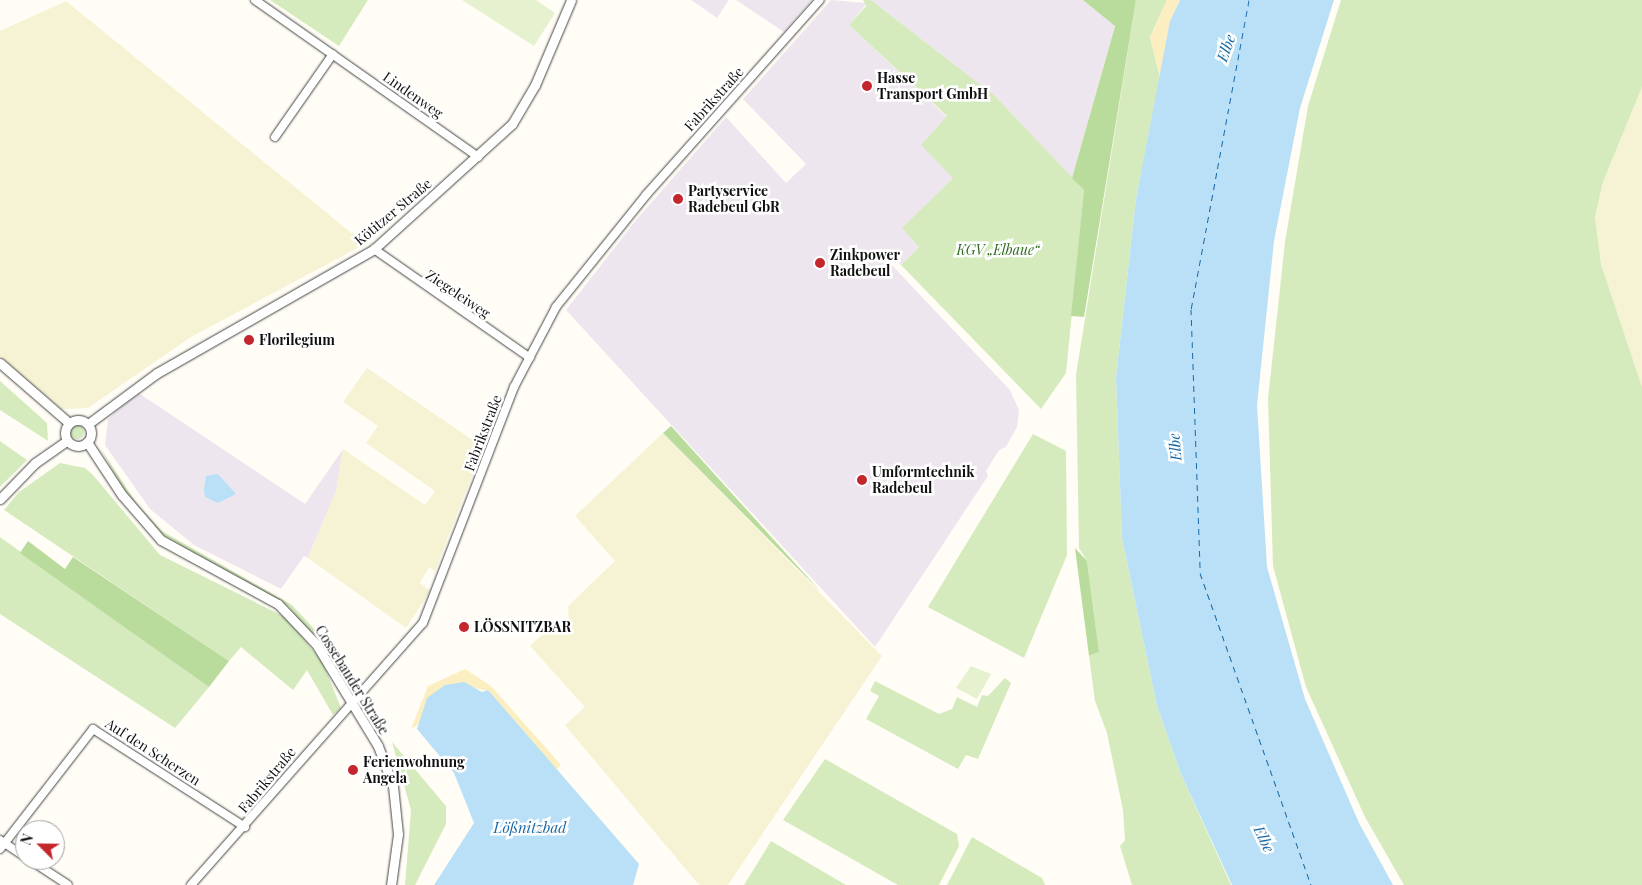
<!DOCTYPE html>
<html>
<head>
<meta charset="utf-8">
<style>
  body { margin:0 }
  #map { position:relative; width:1642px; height:885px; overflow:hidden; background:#fffdf5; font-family:"Playfair Display",serif }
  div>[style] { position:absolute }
  .industrial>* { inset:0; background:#eee6ef }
  .farmland>* { inset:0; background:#f6f3d4 }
  .green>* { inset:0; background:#d5ebbd }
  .round { border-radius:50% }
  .forest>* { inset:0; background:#b9dc9c }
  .sand>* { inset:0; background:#fbeec1 }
  .pitch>* { inset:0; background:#e6f2cf }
  .water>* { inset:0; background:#b9e0f7 }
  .ferry>* { height:1px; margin-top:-0.5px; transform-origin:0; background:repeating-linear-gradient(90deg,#1768a6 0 6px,transparent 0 11px) }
  .roads { filter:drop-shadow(0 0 1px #444) drop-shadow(0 0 1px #444) }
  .minor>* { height:8px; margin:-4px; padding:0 4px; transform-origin:4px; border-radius:4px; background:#fff }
  .tertiary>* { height:9px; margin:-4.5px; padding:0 4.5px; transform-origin:4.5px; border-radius:4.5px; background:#fff }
  .tertiary>.ring { margin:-4.5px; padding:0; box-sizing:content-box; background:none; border:9px solid #fff; border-radius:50% }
  .dots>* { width:14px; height:14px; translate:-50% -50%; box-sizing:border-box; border:2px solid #fff; border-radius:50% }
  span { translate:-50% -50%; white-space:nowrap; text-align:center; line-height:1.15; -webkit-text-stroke:5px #fff; paint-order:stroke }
  .poi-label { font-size:14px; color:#111; font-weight:700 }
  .left { translate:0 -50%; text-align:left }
  .street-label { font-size:14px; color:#111 }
  .park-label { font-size:14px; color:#2f6b1f; font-style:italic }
  .water-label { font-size:15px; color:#1768a6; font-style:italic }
  .north { position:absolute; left:15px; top:820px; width:50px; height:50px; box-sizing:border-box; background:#fff; border:1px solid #a0a0a0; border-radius:50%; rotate:293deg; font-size:14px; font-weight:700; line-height:20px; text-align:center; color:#111 }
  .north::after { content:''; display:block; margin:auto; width:18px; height:22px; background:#c4262e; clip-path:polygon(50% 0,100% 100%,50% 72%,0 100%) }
</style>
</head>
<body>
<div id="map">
  <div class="industrial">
    <i style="clip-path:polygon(691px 0,729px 0,717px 18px)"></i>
    <i style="clip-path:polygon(736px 0,812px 0,784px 32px)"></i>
    <i style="clip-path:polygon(831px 0,867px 3px,849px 25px,947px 117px,953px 178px,903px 228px,919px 247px,901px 265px,893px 257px,888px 261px,1010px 390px,1019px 410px,1017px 427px,1006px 447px,999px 450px,986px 471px,988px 476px,875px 647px,566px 310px,637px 219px,726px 117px,786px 183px,806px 164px,743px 99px)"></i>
    <i style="clip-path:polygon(871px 0,1083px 0,1115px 25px,1072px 178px,995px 96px)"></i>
    <i style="clip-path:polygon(137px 392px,305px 504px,343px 449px,336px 491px,308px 558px,304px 556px,281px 589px,194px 545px,150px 509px,105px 445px,108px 419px)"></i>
  </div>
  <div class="farmland">
    <i style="clip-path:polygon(66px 1px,365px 244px,191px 337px,88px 408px,62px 409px,0 357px,0 31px)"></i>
    <i style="clip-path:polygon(1642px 87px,1642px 387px,1601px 264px,1595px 217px,1603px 182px)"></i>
    <i style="clip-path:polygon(367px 368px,483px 447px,435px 571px,429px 567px,420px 583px,430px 591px,406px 628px,308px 558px,336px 491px,343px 449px,425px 505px,435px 491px,366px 443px,378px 426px,343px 402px)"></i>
    <i style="clip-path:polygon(663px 433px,882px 656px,728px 885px,699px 885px,565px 725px,585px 707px,530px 646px,557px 621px,569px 624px,568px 606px,615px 561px,575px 516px)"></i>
  </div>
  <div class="green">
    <i style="clip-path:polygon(270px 0,368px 0,339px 46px)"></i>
    <i style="clip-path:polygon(863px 0,871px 0,995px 96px,1084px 190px,1066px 373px,1041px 409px,901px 265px,919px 247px,902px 228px,953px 178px,921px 145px,947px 116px,849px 25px,866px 6px)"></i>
    <i style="clip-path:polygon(1136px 0,1167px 0,1150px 37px,1160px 77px,1136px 199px,1116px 377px,1122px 538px,1157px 706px,1181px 774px,1231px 885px,1132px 885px,1120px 846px,1125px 840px,1123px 810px,1107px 733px,1095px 701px,1089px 656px,1099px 652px,1087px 561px,1079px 548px,1076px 375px)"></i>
    <i style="clip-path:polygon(1341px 0,1642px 0,1642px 87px,1603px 182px,1595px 217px,1601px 264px,1642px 387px,1642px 885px,1404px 885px,1365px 817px,1306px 687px,1273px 566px,1268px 399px,1285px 242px,1308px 106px)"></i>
    <i style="clip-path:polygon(0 381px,47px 423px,48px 441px,0 410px)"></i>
    <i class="round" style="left:70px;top:425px;width:14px;height:14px"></i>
    <i style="clip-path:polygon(1033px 434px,1066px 451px,1067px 555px,1024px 658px,928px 607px)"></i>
    <i style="clip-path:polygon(0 441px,27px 460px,0 487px)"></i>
    <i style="clip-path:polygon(101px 449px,137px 504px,162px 531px,292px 605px,319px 634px,352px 686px,289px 607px,159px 533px,121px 486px)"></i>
    <i style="clip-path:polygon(60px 463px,85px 468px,93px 475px,160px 555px,287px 618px,323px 663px,341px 708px,333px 715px,307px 670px,293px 690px,241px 647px,229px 661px,4px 510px,19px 492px)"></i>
    <i style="clip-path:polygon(0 537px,209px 687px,175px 728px,0 614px)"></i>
    <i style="clip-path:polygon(1005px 678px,1011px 683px,978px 759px,966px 755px,958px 769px,866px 719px,879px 696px,870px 691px,875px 681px,939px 714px,952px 709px,957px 697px,977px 707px,982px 695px,988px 696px)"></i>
    <i style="clip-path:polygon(392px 742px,446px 806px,446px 824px,415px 885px,405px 885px,411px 810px)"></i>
    <i style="clip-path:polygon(825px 759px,957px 834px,959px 846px,939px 885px,898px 885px,783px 820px)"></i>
    <i style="clip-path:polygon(972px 837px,1042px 878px,1045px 885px,947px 885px)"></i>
    <i style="clip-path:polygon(771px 841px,846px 885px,744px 885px)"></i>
  </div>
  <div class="forest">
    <i style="clip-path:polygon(1083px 0,1136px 0,1084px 317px,1071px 316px,1084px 190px,1072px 178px,1115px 26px)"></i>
    <i style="clip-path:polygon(671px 426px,821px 592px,663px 433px)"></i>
    <i style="clip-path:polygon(28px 541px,65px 569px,73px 557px,229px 661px,209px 687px,20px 553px)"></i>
    <i style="clip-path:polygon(1075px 548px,1087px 561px,1099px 652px,1089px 656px)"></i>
  </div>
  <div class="sand">
    <i style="clip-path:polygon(1167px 0,1180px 0,1170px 21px,1160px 77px,1150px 37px)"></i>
    <i style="clip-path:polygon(465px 669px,491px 686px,561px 765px,555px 771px,489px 691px,474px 688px,411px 729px,428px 686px)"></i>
  </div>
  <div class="pitch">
    <i style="clip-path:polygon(462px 0,536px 0,555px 13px,534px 46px)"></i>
    <i style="clip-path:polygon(971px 666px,991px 674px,977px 699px,956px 688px)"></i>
  </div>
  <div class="water">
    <i style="clip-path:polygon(1180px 0,1334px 0,1300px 108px,1274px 241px,1257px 405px,1267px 567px,1305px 699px,1359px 823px,1393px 885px,1232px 885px,1181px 774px,1157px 706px,1122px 538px,1116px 377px,1136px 199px,1170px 21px)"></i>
    <i style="clip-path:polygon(218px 474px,236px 494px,218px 503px,205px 497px,204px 490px,206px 476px)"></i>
    <i style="clip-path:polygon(464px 682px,482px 692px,488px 690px,639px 864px,633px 885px,434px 885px,474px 823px,454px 773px,417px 729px,427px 698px,445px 685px)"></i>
  </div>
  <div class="ferry">
    <i style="left:1249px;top:0;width:314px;rotate:100.6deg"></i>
    <i style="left:1191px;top:309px;width:264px;rotate:88deg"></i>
    <i style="left:1200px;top:573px;width:331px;rotate:70.4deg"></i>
  </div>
  <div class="roads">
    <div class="minor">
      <i style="left:255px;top:0;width:273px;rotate:35.1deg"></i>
      <i style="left:275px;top:137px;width:101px;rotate:-55.1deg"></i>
      <i style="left:374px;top:249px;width:190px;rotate:34.9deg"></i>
      <i style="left:0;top:840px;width:30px;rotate:34deg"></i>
      <i style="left:0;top:849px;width:152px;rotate:-52.2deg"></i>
      <i style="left:93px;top:729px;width:181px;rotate:32.8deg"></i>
      <i style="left:30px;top:860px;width:45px;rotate:33.3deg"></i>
      <i style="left:191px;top:885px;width:350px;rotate:-48.5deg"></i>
      <i style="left:423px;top:623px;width:253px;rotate:-68.9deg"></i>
      <i style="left:514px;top:387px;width:90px;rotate:-62.3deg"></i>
      <i style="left:556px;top:307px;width:144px;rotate:-51.2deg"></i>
      <i style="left:646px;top:195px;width:261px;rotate:-48.3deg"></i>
    </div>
    <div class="tertiary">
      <i style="left:0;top:363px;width:91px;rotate:41deg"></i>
      <i class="ring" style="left:65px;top:420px;width:17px;height:17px"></i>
      <i style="left:88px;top:424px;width:86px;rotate:-36.5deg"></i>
      <i style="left:157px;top:373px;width:250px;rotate:-29.7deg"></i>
      <i style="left:374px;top:249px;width:186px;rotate:-42.2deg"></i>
      <i style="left:512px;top:124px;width:45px;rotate:-59.5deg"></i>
      <i style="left:535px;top:85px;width:92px;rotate:-67deg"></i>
      <i style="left:87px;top:442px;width:64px;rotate:56.6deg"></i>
      <i style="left:122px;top:495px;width:60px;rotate:49.1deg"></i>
      <i style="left:161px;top:540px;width:133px;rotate:28.7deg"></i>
      <i style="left:278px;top:604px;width:55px;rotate:46.5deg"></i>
      <i style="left:316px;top:644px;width:119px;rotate:58.7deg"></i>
      <i style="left:378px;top:746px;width:43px;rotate:69.4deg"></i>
      <i style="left:393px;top:786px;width:48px;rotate:84.1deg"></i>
      <i style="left:398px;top:834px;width:51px;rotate:97.8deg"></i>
      <i style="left:0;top:499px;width:50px;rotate:-45.8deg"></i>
      <i style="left:35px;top:463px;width:39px;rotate:-35deg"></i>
    </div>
  </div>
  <div class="dots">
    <i style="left:867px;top:86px;background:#c4262e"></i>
    <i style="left:678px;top:199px;background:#c4262e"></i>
    <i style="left:820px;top:263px;background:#c4262e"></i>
    <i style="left:249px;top:340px;background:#c4262e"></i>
    <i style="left:862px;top:480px;background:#c4262e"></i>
    <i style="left:464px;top:627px;background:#c4262e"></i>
    <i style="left:353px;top:770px;background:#c4262e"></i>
  </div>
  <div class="poi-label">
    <span class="left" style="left:877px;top:86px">Hasse<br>Transport GmbH</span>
    <span class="left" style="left:688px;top:199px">Partyservice<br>Radebeul GbR</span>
    <span class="left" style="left:830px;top:263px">Zinkpower<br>Radebeul</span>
    <span class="left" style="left:259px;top:340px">Florilegium</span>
    <span class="left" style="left:872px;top:480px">Umformtechnik<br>Radebeul</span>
    <span class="left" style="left:474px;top:627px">LÖSSNITZBAR</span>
    <span class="left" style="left:363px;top:770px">Ferienwohnung<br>Angela</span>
  </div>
  <div class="street-label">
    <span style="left:413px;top:95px;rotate:35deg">Lindenweg</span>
    <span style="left:714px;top:99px;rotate:-48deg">Fabrikstraße</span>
    <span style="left:393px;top:212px;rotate:-40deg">Kötitzer Straße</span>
    <span style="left:458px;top:294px;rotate:34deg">Ziegeleiweg</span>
    <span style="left:483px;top:433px;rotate:-69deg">Fabrikstraße</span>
    <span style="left:352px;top:680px;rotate:58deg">Cossebauder Straße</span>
    <span style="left:153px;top:752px;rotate:33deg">Auf den Scherzen</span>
    <span style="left:267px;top:780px;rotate:-50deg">Fabrikstraße</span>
  </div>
  <div class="park-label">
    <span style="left:998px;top:250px">KGV „Elbaue“</span>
  </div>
  <div class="water-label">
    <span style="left:1226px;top:48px;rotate:-70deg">Elbe</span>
    <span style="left:1175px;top:447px;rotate:-95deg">Elbe</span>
    <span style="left:530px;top:828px">Lößnitzbad</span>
    <span style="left:1264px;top:839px;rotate:65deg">Elbe</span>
  </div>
  <div class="north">N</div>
</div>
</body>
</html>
